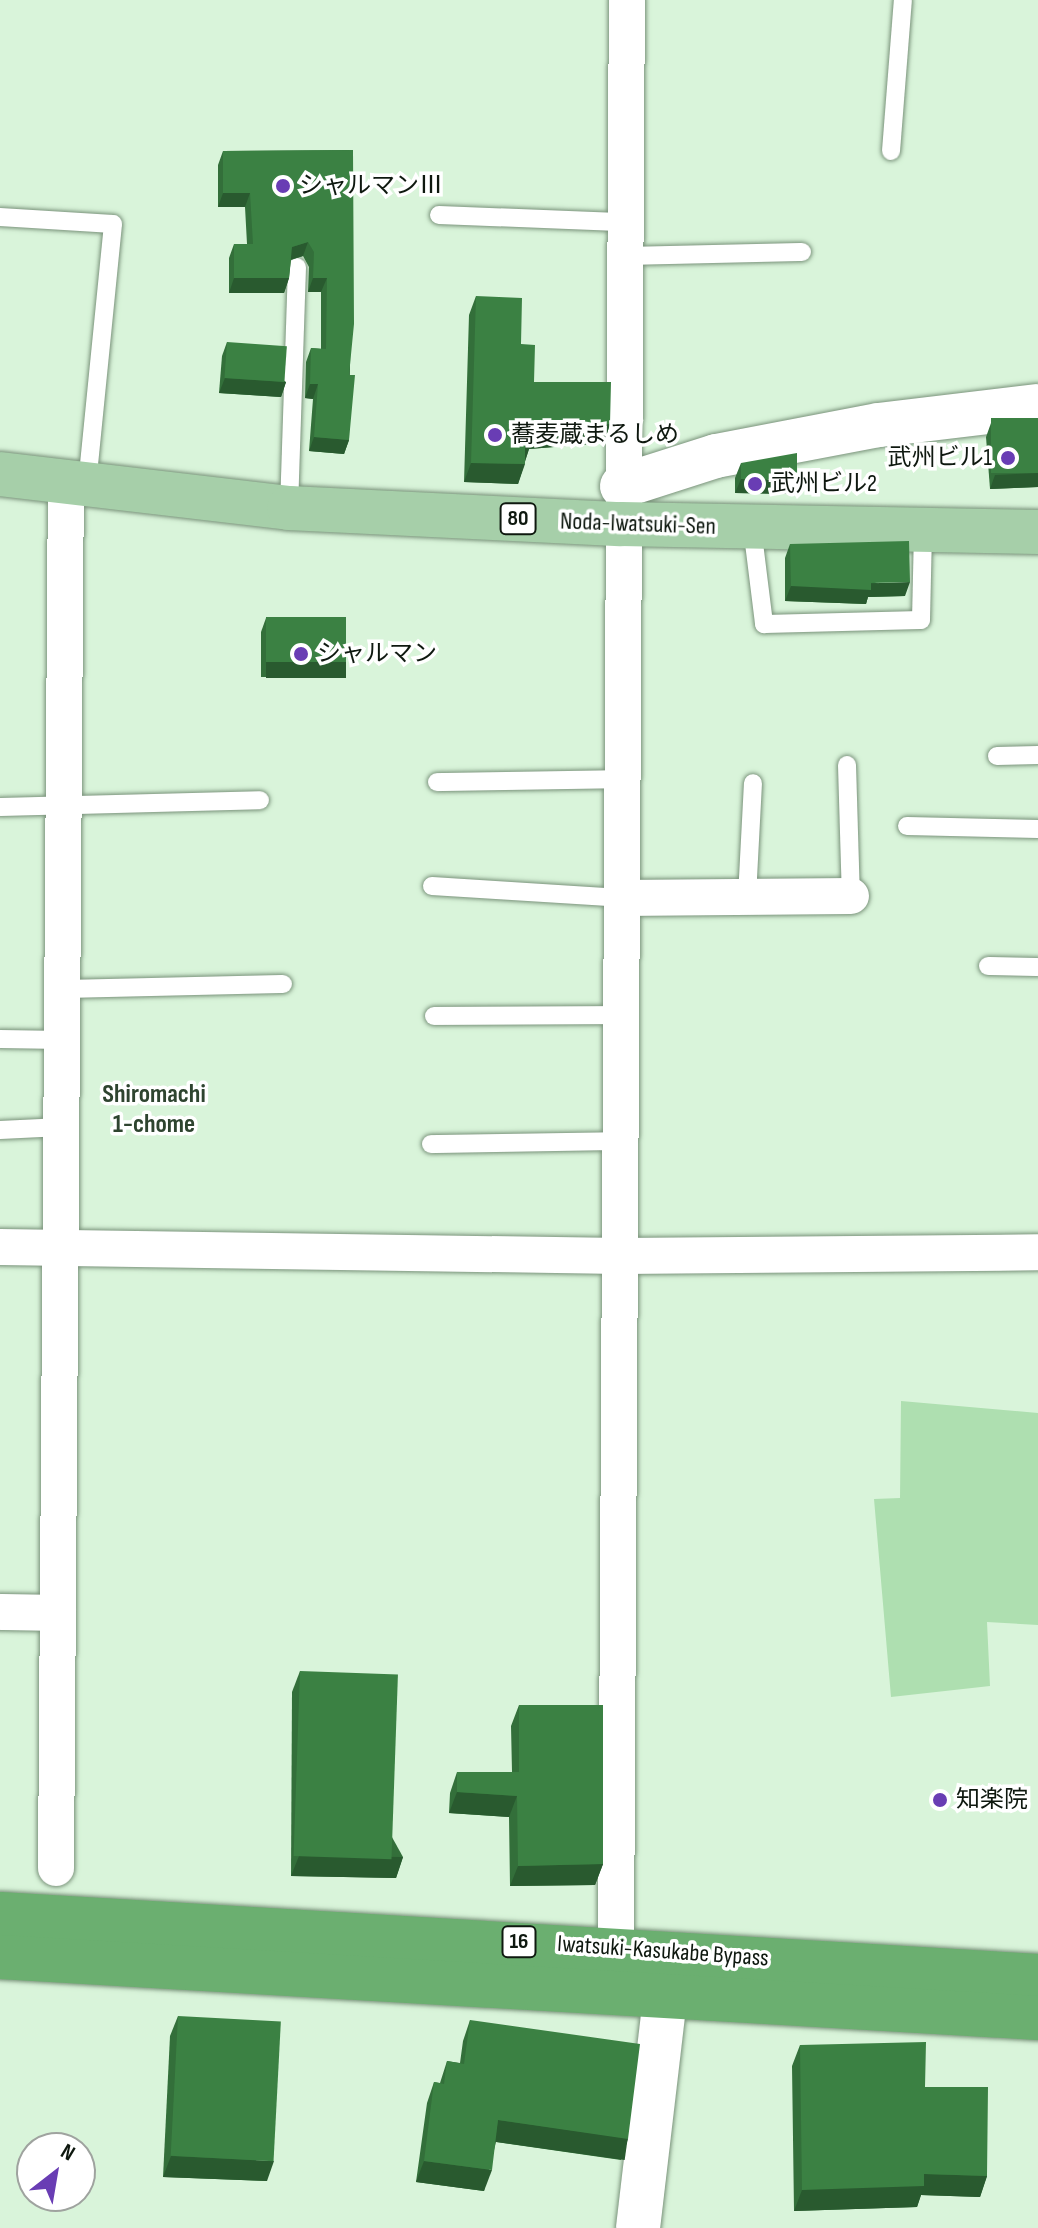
<!DOCTYPE html>
<html>
<head>
<meta charset="utf-8">
<style>
  body { margin:0 }
  #map { position:relative; width:1038px; height:2228px; overflow:hidden; background:#d9f4da; font-family:"Sofia Sans Condensed","Noto Sans JP",sans-serif }
  div>[style] { position:absolute }
  .green>* { inset:0; background:#aedfb0 }
  .roads { filter:drop-shadow(0 0 2px #7a937b) drop-shadow(0 0 2px #7a937b) }
  .lane>* { height:18px; margin:-9px; padding:0 9px; transform-origin:9px; border-radius:9px; background:#fff }
  .street>* { height:36px; margin:-18px; padding:0 18px; transform-origin:18px; border-radius:18px; background:#fff }
  .secondary>* { height:44px; margin:-22px; padding:0 22px; transform-origin:22px; border-radius:22px; background:#fff }
  .primary>* { height:44px; margin:-22px; padding:0 22px; transform-origin:22px; border-radius:22px; background:#a6cfa9 }
  .highway>* { height:44px; margin:-22px; padding:0 22px; transform-origin:22px; border-radius:22px; background:#6baf70 }
  .wall>* { inset:0; background:#336f3a }
  .shaded-wall>* { inset:0; background:#295a2f; transform-origin:0 0 }
  .building>* { inset:0; background:#3b8143; transform-origin:0 0 }
  .dots>* { width:22px; height:22px; translate:-50% -50%; box-sizing:border-box; border:4px solid #fff; border-radius:50% }
  span { translate:-50% -50%; white-space:nowrap; text-align:center; line-height:1.15; -webkit-text-stroke:7px #fff; paint-order:stroke }
  .shield-label span { padding:2px 6px; background:#fff; border:2px solid; border-radius:6px; -webkit-text-stroke-width:0 }
  .shield-label { font-size:22px; color:#0e180f; font-weight:700 }
  .poi-label { font-size:24px; color:#0e180f }
  .left { translate:0 -50%; text-align:left }
  .right { translate:-100% -50%; text-align:right }
  .street-label { font-size:24px; color:#0e180f }
  .neighbourhood-label { font-size:26px; color:#2e442f; font-weight:700 }
  .north { position:absolute; left:16px; top:2132px; width:80px; height:80px; box-sizing:border-box; background:#fff; border:2px solid #9fa39f; border-radius:50%; rotate:31deg; font-size:22px; font-weight:700; line-height:32px; text-align:center; color:#0e180f }
  .north::after { content:''; display:block; margin:auto; width:28px; height:36px; background:#693db4; clip-path:polygon(50% 0,100% 100%,50% 72%,0 100%) }
</style>
</head>
<body>
<div id="map">
  <div class="green">
    <i style="clip-path:polygon(901px 1401px,1038px 1413px,1038px 1625px,987px 1622px,990px 1686px,891px 1697px,874px 1499px,900px 1498px)"></i>
  </div>
  <div class="roads">
    <div class="lane">
      <i style="left:891px;top:151px;width:151px;rotate:-85.5deg"></i>
      <i style="left:439px;top:215px;width:186px;rotate:2.2deg"></i>
      <i style="left:0;top:217px;width:113px;rotate:3.5deg"></i>
      <i style="left:113px;top:224px;width:261px;rotate:95.7deg"></i>
      <i style="left:624px;top:256px;width:178px;rotate:-1.3deg"></i>
      <i style="left:289px;top:508px;width:241px;rotate:-88.1deg"></i>
      <i style="left:752px;top:527px;width:98px;rotate:82.9deg"></i>
      <i style="left:764px;top:624px;width:157px;rotate:-1.5deg"></i>
      <i style="left:921px;top:620px;width:89px;rotate:-88.7deg"></i>
      <i style="left:997px;top:756px;width:41px;rotate:-1.4deg"></i>
      <i style="left:847px;top:765px;width:131px;rotate:88.3deg"></i>
      <i style="left:437px;top:782px;width:184px;rotate:-0.9deg"></i>
      <i style="left:0;top:807px;width:260px;rotate:-1.5deg"></i>
      <i style="left:907px;top:826px;width:131px;rotate:1.3deg"></i>
      <i style="left:432px;top:886px;width:189px;rotate:3.6deg"></i>
      <i style="left:747px;top:897px;width:114px;rotate:-87deg"></i>
      <i style="left:988px;top:966px;width:50px;rotate:1.1deg"></i>
      <i style="left:63px;top:989px;width:220px;rotate:-1.3deg"></i>
      <i style="left:434px;top:1016px;width:187px;rotate:-0.3deg"></i>
      <i style="left:0;top:1039px;width:63px;rotate:0.9deg"></i>
      <i style="left:0;top:1130px;width:62px;rotate:-2.8deg"></i>
      <i style="left:431px;top:1144px;width:190px;rotate:-0.9deg"></i>
    </div>
    <div class="street">
      <i style="left:621px;top:898px;width:230px;rotate:-0.5deg"></i>
      <i style="left:0;top:1247px;width:621px;rotate:0.83deg"></i>
      <i style="left:621px;top:1256px;width:417px;rotate:-0.5deg"></i>
      <i style="left:0;top:1612px;width:58px;rotate:1deg"></i>
      <i style="left:56px;top:1868px;width:1386px;rotate:-89.59deg"></i>
      <i style="left:616px;top:1947px;width:1947px;rotate:-89.68deg"></i>
    </div>
    <div class="secondary">
      <i style="left:622px;top:486px;width:99px;rotate:-17.7deg"></i>
      <i style="left:716px;top:456px;width:166px;rotate:-10.8deg"></i>
      <i style="left:879px;top:425px;width:160px;rotate:-6.8deg"></i>
      <i style="left:638px;top:2228px;width:231px;rotate:-83.3deg"></i>
    </div>
    <div class="primary">
      <i style="left:0;top:474px;width:291px;rotate:6.7deg"></i>
      <i style="left:289px;top:508px;width:332px;rotate:2.8deg"></i>
      <i style="left:621px;top:524px;width:417px;rotate:1.1deg"></i>
    </div>
    <div class="highway">
      <i style="left:0;top:1914px;width:1040px;rotate:3.42deg"></i>
      <i style="left:0;top:1957px;width:1040px;rotate:3.36deg"></i>
    </div>
  </div>
  <div class="wall">
    <i style="clip-path:polygon(353px 150px,349px 440px,344px 454px,309px 451px,313px 399px,305px 398px,306px 362px,311px 348px,321px 349px,321px 292px,308px 292px,309px 267px,303px 256px,291px 260px,289px 278px,284px 293px,229px 293px,229px 258px,234px 244px,247px 244px,245px 207px,218px 207px,218px 165px,223px 151px)"></i>
    <i style="clip-path:polygon(476px 296px,521px 344px,534px 382px,610px 424px,604px 443px,529px 449px,518px 484px,464px 482px,469px 315px)"></i>
    <i style="clip-path:polygon(227px 342px,286px 382px,281px 397px,219px 393px,222px 356px)"></i>
    <i style="clip-path:polygon(1038px 418px,1038px 487px,990px 489px,986px 437px,991px 423px)"></i>
    <i style="clip-path:polygon(741px 463px,791px 494px,735px 493px,735px 478px)"></i>
    <i style="clip-path:polygon(790px 544px,905px 596px,868px 597px,866px 604px,785px 601px,785px 558px)"></i>
    <i style="clip-path:polygon(266px 618px,341px 677px,261px 677px,261px 632px)"></i>
    <i style="clip-path:polygon(300px 1671px,403px 1857px,396px 1878px,291px 1876px,292px 1692px)"></i>
    <i style="clip-path:polygon(519px 1705px,603px 1864px,595px 1885px,510px 1886px,509px 1817px,449px 1813px,450px 1793px,457px 1772px,512px 1772px,511px 1726px)"></i>
    <i style="clip-path:polygon(178px 2016px,267px 2181px,163px 2177px,170px 2036px)"></i>
    <i style="clip-path:polygon(470px 2020px,628px 2139px,621px 2160px,496px 2142px,484px 2191px,416px 2182px,427px 2103px,434px 2082px,440px 2083px,447px 2061px,460px 2063px,463px 2041px)"></i>
    <i style="clip-path:polygon(800px 2045px,925px 2087px,987px 2176px,980px 2197px,921px 2195px,917px 2207px,794px 2211px,792px 2066px)"></i>
  </div>
  <div class="shaded-wall">
    <i style="clip-path:polygon(223px 193px,250px 193px,245px 207px,218px 207px)"></i>
    <i style="clip-path:polygon(308px 242px,303px 256px,286px 261px,292px 247px)"></i>
    <i style="clip-path:polygon(234px 278px,289px 278px,284px 293px,229px 293px)"></i>
    <i style="clip-path:polygon(313px 278px,327px 278px,321px 292px,308px 292px)"></i>
    <i style="clip-path:polygon(225px 378px,286px 382px,281px 397px,219px 393px)"></i>
    <i style="clip-path:polygon(310px 384px,318px 384px,313px 399px,305px 398px)"></i>
    <i style="clip-path:polygon(610px 424px,604px 443px,529px 449px,525px 461px,525px 442px,532px 430px)"></i>
    <i style="clip-path:polygon(314px 437px,349px 440px,344px 454px,309px 451px)"></i>
    <i style="clip-path:polygon(471px 463px,525px 464px,518px 484px,464px 482px)"></i>
    <i style="clip-path:polygon(1038px 473px,1038px 487px,990px 489px,995px 475px)"></i>
    <i style="clip-path:polygon(741px 479px,797px 480px,791px 494px,735px 493px)"></i>
    <i style="clip-path:polygon(910px 582px,905px 596px,868px 597px,866px 604px,785px 601px,791px 586px)"></i>
    <i style="left:266px;top:662px;width:80px;height:16px"></i>
    <i style="clip-path:polygon(457px 1792px,517px 1796px,509px 1817px,449px 1813px)"></i>
    <i style="clip-path:polygon(299px 1856px,403px 1857px,396px 1878px,291px 1876px)"></i>
    <i style="clip-path:polygon(603px 1864px,595px 1885px,510px 1886px,518px 1866px)"></i>
    <i style="left:498px;top:2120px;width:131px;height:22px;rotate:8deg"></i>
    <i style="clip-path:polygon(171px 2156px,274px 2161px,267px 2181px,163px 2177px)"></i>
    <i style="clip-path:polygon(424px 2161px,492px 2170px,484px 2191px,416px 2182px)"></i>
    <i style="clip-path:polygon(924px 2174px,987px 2176px,980px 2197px,921px 2195px,917px 2207px,794px 2211px,802px 2190px)"></i>
  </div>
  <div class="building">
    <i style="clip-path:polygon(353px 150px,354px 324px,349px 375px,355px 375px,349px 440px,314px 437px,318px 384px,310px 384px,311px 348px,326px 349px,327px 278px,313px 278px,314px 252px,308px 242px,292px 247px,289px 278px,234px 278px,234px 244px,253px 244px,250px 193px,223px 193px,223px 151px)"></i>
    <i style="clip-path:polygon(476px 296px,522px 298px,521px 344px,535px 345px,534px 382px,611px 382px,610px 424px,532px 430px,532px 442px,525px 442px,525px 464px,471px 463px)"></i>
    <i style="left:227px;top:342px;width:60px;height:36px;rotate:4deg"></i>
    <i style="left:1038px;top:418px;width:55px;height:47px;rotate:90deg"></i>
    <i style="clip-path:polygon(797px 453px,797px 480px,741px 479px,741px 463px)"></i>
    <i style="clip-path:polygon(909px 541px,910px 582px,871px 583px,871px 590px,791px 586px,790px 544px)"></i>
    <i style="left:346px;top:617px;width:45px;height:80px;rotate:90deg"></i>
    <i style="left:300px;top:1671px;width:98px;height:185px;rotate:2deg"></i>
    <i style="clip-path:polygon(519px 1705px,603px 1705px,603px 1864px,518px 1866px,517px 1796px,457px 1792px,457px 1772px,519px 1772px)"></i>
    <i style="left:178px;top:2016px;width:103px;height:140px;rotate:3deg"></i>
    <i style="clip-path:polygon(470px 2020px,640px 2044px,628px 2139px,498px 2120px,492px 2170px,424px 2161px,434px 2082px,444px 2084px,447px 2061px,464px 2064px)"></i>
    <i style="clip-path:polygon(926px 2042px,925px 2087px,988px 2087px,987px 2176px,924px 2174px,924px 2186px,802px 2190px,800px 2045px)"></i>
  </div>
  <div class="dots">
    <i style="left:283px;top:186px;background:#693db4"></i>
    <i style="left:495px;top:435px;background:#693db4"></i>
    <i style="left:1008px;top:458px;background:#693db4"></i>
    <i style="left:755px;top:484px;background:#693db4"></i>
    <i style="left:301px;top:654px;background:#693db4"></i>
    <i style="left:940px;top:1800px;background:#693db4"></i>
  </div>
  <div class="shield-label">
    <span style="left:518px;top:519px">80</span>
    <span style="left:519px;top:1942px">16</span>
  </div>
  <div class="poi-label">
    <span class="left" style="left:299px;top:186px">シャルマンⅢ</span>
    <span class="left" style="left:511px;top:435px">蕎麦蔵まるしめ</span>
    <span class="right" style="left:992px;top:458px">武州ビル1</span>
    <span class="left" style="left:771px;top:484px">武州ビル2</span>
    <span class="left" style="left:317px;top:654px">シャルマン</span>
    <span class="left" style="left:956px;top:1800px">知楽院</span>
  </div>
  <div class="street-label">
    <span style="left:638px;top:524px;rotate:2deg">Noda-Iwatsuki-Sen</span>
    <span style="left:663px;top:1951px;rotate:4deg">Iwatsuki-Kasukabe Bypass</span>
  </div>
  <div class="neighbourhood-label">
    <span style="left:154px;top:1110px">Shiromachi<br>1-chome</span>
  </div>
  <div class="north">N</div>
</div>
</body>
</html>
